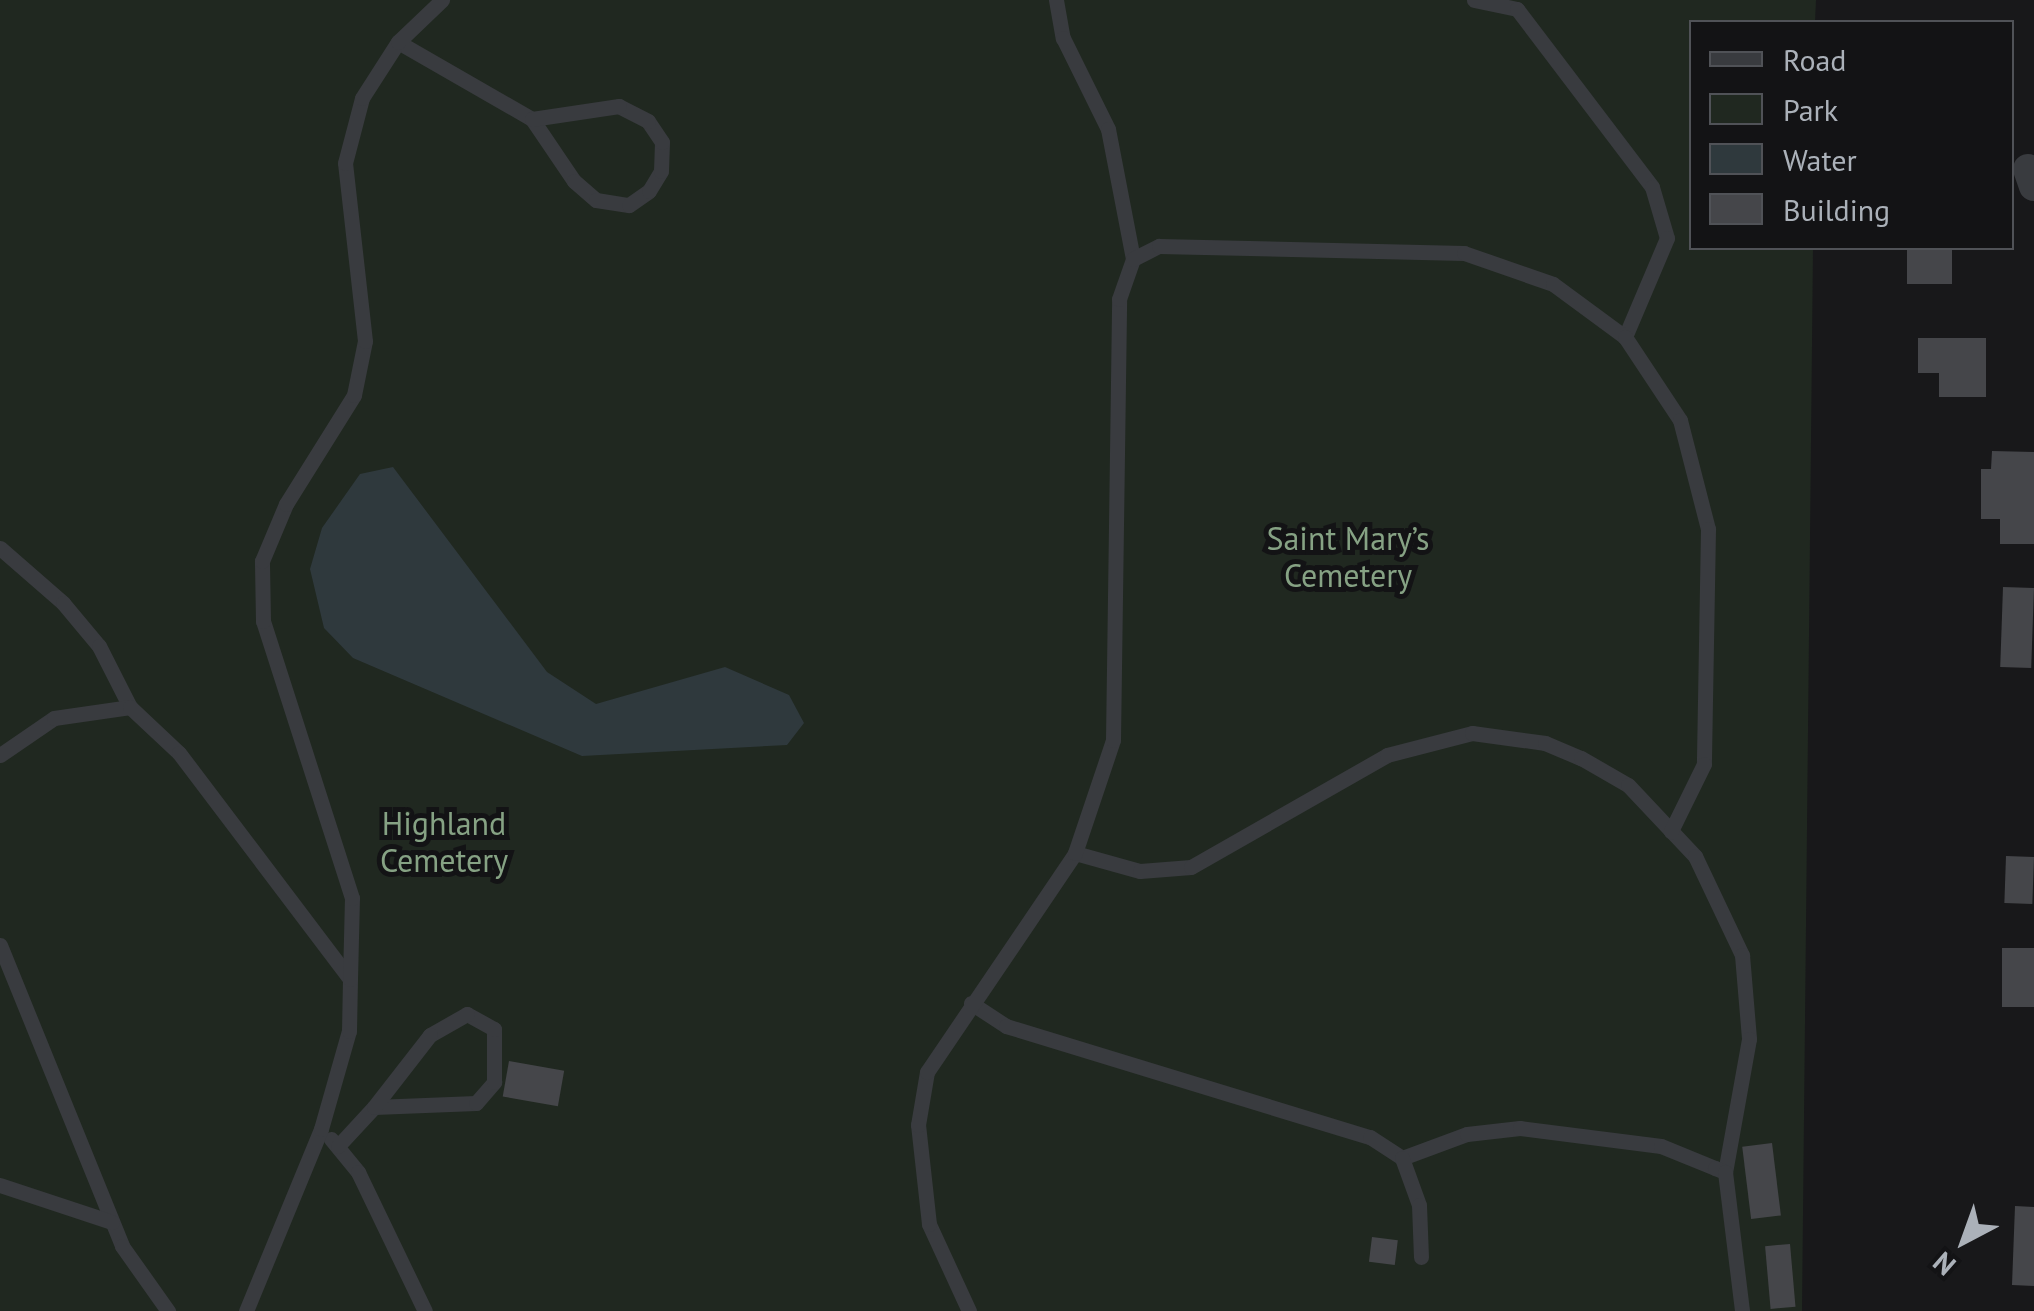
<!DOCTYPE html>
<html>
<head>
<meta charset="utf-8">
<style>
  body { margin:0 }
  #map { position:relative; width:2034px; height:1311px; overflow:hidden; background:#18181a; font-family:"PT Sans",sans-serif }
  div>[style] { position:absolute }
  .green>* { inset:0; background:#202820 }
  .water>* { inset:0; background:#2f393d }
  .building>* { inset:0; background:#45464a; transform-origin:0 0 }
  .service>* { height:15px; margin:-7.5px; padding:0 7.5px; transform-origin:7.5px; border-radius:7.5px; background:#393b3f }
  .minor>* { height:30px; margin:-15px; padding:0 15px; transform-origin:15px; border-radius:15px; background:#393b3f }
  span { translate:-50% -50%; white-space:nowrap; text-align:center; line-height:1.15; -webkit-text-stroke:10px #131315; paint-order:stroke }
  .park-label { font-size:32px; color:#86a284 }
  .legend { position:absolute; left:1689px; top:20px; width:325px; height:230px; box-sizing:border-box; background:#131315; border:2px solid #505257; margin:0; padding:12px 18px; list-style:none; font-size:30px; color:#abb1b9 }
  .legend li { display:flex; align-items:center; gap:20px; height:50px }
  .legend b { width:50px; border:2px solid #505257 }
  .north { position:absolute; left:1914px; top:1191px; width:100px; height:100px; -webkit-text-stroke:8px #131315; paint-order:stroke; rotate:221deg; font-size:28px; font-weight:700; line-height:40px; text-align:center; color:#abb1b9 }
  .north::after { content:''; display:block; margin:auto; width:35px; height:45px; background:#abb1b9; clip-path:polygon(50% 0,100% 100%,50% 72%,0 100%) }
</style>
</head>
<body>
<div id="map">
  <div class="green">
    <i style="clip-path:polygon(0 0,1816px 0,1815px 22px,1692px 22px,1692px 248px,1813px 248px,1802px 1311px,0 1311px)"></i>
  </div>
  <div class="water">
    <i style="clip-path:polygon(393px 467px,547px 672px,596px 704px,725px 667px,789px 695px,804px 723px,787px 745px,582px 756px,353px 658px,324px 628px,310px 569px,322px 528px,360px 474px)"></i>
  </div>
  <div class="building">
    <i style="left:1907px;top:248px;width:45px;height:36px"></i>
    <i style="clip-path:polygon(1918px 338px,1986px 338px,1986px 397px,1939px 397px,1939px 373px,1918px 373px)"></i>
    <i style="clip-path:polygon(1992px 451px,2034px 452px,2034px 544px,2000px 544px,2000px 519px,1981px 519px,1981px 469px,1991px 469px)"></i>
    <i style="left:2003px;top:587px;width:31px;height:80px;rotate:2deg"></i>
    <i style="left:2006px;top:856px;width:28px;height:47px;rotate:2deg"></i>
    <i style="left:2034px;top:948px;width:59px;height:32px;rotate:90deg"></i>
    <i style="left:509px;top:1061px;width:56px;height:36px;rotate:10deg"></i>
    <i style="left:1772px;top:1143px;width:73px;height:30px;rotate:83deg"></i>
    <i style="clip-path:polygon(2015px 1206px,2034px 1207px,2034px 1286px,2012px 1285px)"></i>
    <i style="left:1372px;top:1237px;width:26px;height:25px;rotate:7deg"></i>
    <i style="left:1790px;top:1244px;width:63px;height:25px;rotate:85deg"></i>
  </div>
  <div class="service">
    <i style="left:1056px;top:0;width:39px;rotate:80deg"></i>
    <i style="left:1063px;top:38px;width:102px;rotate:63.7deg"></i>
    <i style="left:1108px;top:129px;width:132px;rotate:79.1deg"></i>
    <i style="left:1474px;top:0;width:44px;rotate:11.8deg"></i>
    <i style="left:1517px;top:9px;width:223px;rotate:52.8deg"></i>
    <i style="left:1652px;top:187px;width:53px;rotate:73.6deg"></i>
    <i style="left:1667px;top:238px;width:108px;rotate:113deg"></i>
    <i style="left:398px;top:42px;width:155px;rotate:29.9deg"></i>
    <i style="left:532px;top:119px;width:75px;rotate:55.9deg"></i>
    <i style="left:574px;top:181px;width:29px;rotate:41deg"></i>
    <i style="left:596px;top:200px;width:33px;rotate:9deg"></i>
    <i style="left:629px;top:205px;width:24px;rotate:-35deg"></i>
    <i style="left:649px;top:191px;width:23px;rotate:-59deg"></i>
    <i style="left:661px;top:171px;width:29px;rotate:-88deg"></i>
    <i style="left:662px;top:142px;width:25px;rotate:-124deg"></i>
    <i style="left:648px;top:121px;width:33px;rotate:-153deg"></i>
    <i style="left:619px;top:106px;width:88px;rotate:171.5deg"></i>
    <i style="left:0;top:548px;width:84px;rotate:41.1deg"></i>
    <i style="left:63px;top:603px;width:56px;rotate:50.1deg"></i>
    <i style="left:99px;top:646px;width:68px;rotate:63.1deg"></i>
    <i style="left:0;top:755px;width:65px;rotate:-34.4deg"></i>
    <i style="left:54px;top:718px;width:77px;rotate:-8.2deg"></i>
    <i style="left:130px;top:707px;width:67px;rotate:43.2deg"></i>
    <i style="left:179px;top:753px;width:283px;rotate:52.9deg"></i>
    <i style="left:1075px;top:853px;width:67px;rotate:15.5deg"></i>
    <i style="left:1140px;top:871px;width:51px;rotate:-4.5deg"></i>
    <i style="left:1191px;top:867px;width:226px;rotate:-29.7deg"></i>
    <i style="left:1387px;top:755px;width:88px;rotate:-14.5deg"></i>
    <i style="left:1472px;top:733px;width:74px;rotate:7.8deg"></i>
    <i style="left:1545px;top:743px;width:39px;rotate:23deg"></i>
    <i style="left:1581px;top:758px;width:54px;rotate:29.9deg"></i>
    <i style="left:1628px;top:785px;width:98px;rotate:46.7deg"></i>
    <i style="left:1695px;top:856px;width:110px;rotate:64.6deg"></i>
    <i style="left:1742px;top:955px;width:84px;rotate:85.2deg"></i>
    <i style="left:1749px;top:1039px;width:135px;rotate:100.2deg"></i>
    <i style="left:0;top:945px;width:325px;rotate:67.9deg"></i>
    <i style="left:122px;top:1246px;width:80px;rotate:54.7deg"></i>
    <i style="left:971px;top:1003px;width:42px;rotate:33.3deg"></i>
    <i style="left:1006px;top:1026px;width:381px;rotate:17deg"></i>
    <i style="left:1370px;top:1137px;width:38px;rotate:33deg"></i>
    <i style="left:1402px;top:1158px;width:69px;rotate:-20.3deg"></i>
    <i style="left:1467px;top:1134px;width:53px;rotate:-6.5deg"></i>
    <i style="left:1520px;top:1128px;width:142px;rotate:7.3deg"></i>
    <i style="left:1661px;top:1146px;width:58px;rotate:22.2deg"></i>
    <i style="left:1715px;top:1168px;width:11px;rotate:22deg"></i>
    <i style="left:1725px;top:1172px;width:140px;rotate:83deg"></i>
    <i style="left:331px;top:1139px;width:43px;rotate:50.7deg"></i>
    <i style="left:358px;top:1172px;width:154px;rotate:64.3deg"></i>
    <i style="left:338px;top:1146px;width:53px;rotate:-47.3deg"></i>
    <i style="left:374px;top:1107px;width:102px;rotate:-2.2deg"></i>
    <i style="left:476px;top:1103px;width:28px;rotate:-49deg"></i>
    <i style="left:494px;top:1082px;width:53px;rotate:-90deg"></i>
    <i style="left:494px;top:1029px;width:31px;rotate:-151deg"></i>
    <i style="left:467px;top:1014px;width:43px;rotate:150.4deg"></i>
    <i style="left:430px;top:1035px;width:91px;rotate:127.9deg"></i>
    <i style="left:1402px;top:1158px;width:50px;rotate:70.1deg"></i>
    <i style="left:1419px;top:1205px;width:52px;rotate:87.8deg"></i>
    <i style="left:0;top:1185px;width:118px;rotate:18.3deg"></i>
    <i style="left:246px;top:1311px;width:197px;rotate:-67.6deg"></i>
    <i style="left:321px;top:1129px;width:102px;rotate:-74.1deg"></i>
    <i style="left:349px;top:1031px;width:52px;rotate:-88.9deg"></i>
    <i style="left:350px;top:979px;width:81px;rotate:-88.6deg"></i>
    <i style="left:352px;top:898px;width:291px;rotate:-107.8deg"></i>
    <i style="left:263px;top:621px;width:60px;rotate:-91deg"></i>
    <i style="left:262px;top:561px;width:62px;rotate:-67.2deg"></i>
    <i style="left:286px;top:504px;width:128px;rotate:-58deg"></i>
    <i style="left:354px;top:395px;width:55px;rotate:-78.5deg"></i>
    <i style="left:365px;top:341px;width:179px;rotate:-96.4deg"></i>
    <i style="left:345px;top:163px;width:67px;rotate:-75.3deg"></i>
    <i style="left:362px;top:98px;width:67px;rotate:-57.3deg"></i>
    <i style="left:398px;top:42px;width:61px;rotate:-43.7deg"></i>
    <i style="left:969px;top:1311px;width:96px;rotate:-114.7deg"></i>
    <i style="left:929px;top:1224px;width:100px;rotate:-96.3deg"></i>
    <i style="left:918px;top:1125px;width:54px;rotate:-80.4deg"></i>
    <i style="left:927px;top:1072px;width:264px;rotate:-55.9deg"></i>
    <i style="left:1075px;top:853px;width:119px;rotate:-71.4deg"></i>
    <i style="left:1113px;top:740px;width:441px;rotate:-89.2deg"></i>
    <i style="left:1119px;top:299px;width:42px;rotate:-70.7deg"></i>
    <i style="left:1133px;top:259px;width:29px;rotate:-27deg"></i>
    <i style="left:1159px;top:246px;width:305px;rotate:1.3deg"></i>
    <i style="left:1464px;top:253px;width:94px;rotate:19.2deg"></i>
    <i style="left:1553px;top:284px;width:89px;rotate:36.4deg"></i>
    <i style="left:1625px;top:337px;width:100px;rotate:56.5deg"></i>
    <i style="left:1680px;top:420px;width:113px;rotate:75.6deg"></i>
    <i style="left:1708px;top:529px;width:235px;rotate:91deg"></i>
    <i style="left:1704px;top:764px;width:75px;rotate:116.2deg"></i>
  </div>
  <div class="minor">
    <i style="left:2028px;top:169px;width:18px;rotate:71deg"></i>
  </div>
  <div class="park-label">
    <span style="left:1348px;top:557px">Saint Mary’s<br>Cemetery</span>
    <span style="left:444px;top:842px">Highland<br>Cemetery</span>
  </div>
  <ul class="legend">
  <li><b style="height:12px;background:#393b3f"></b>Road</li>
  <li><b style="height:28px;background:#202820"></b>Park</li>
  <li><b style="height:28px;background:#2f393d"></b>Water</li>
  <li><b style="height:28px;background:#45464a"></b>Building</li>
  </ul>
  <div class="north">N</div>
</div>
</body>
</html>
